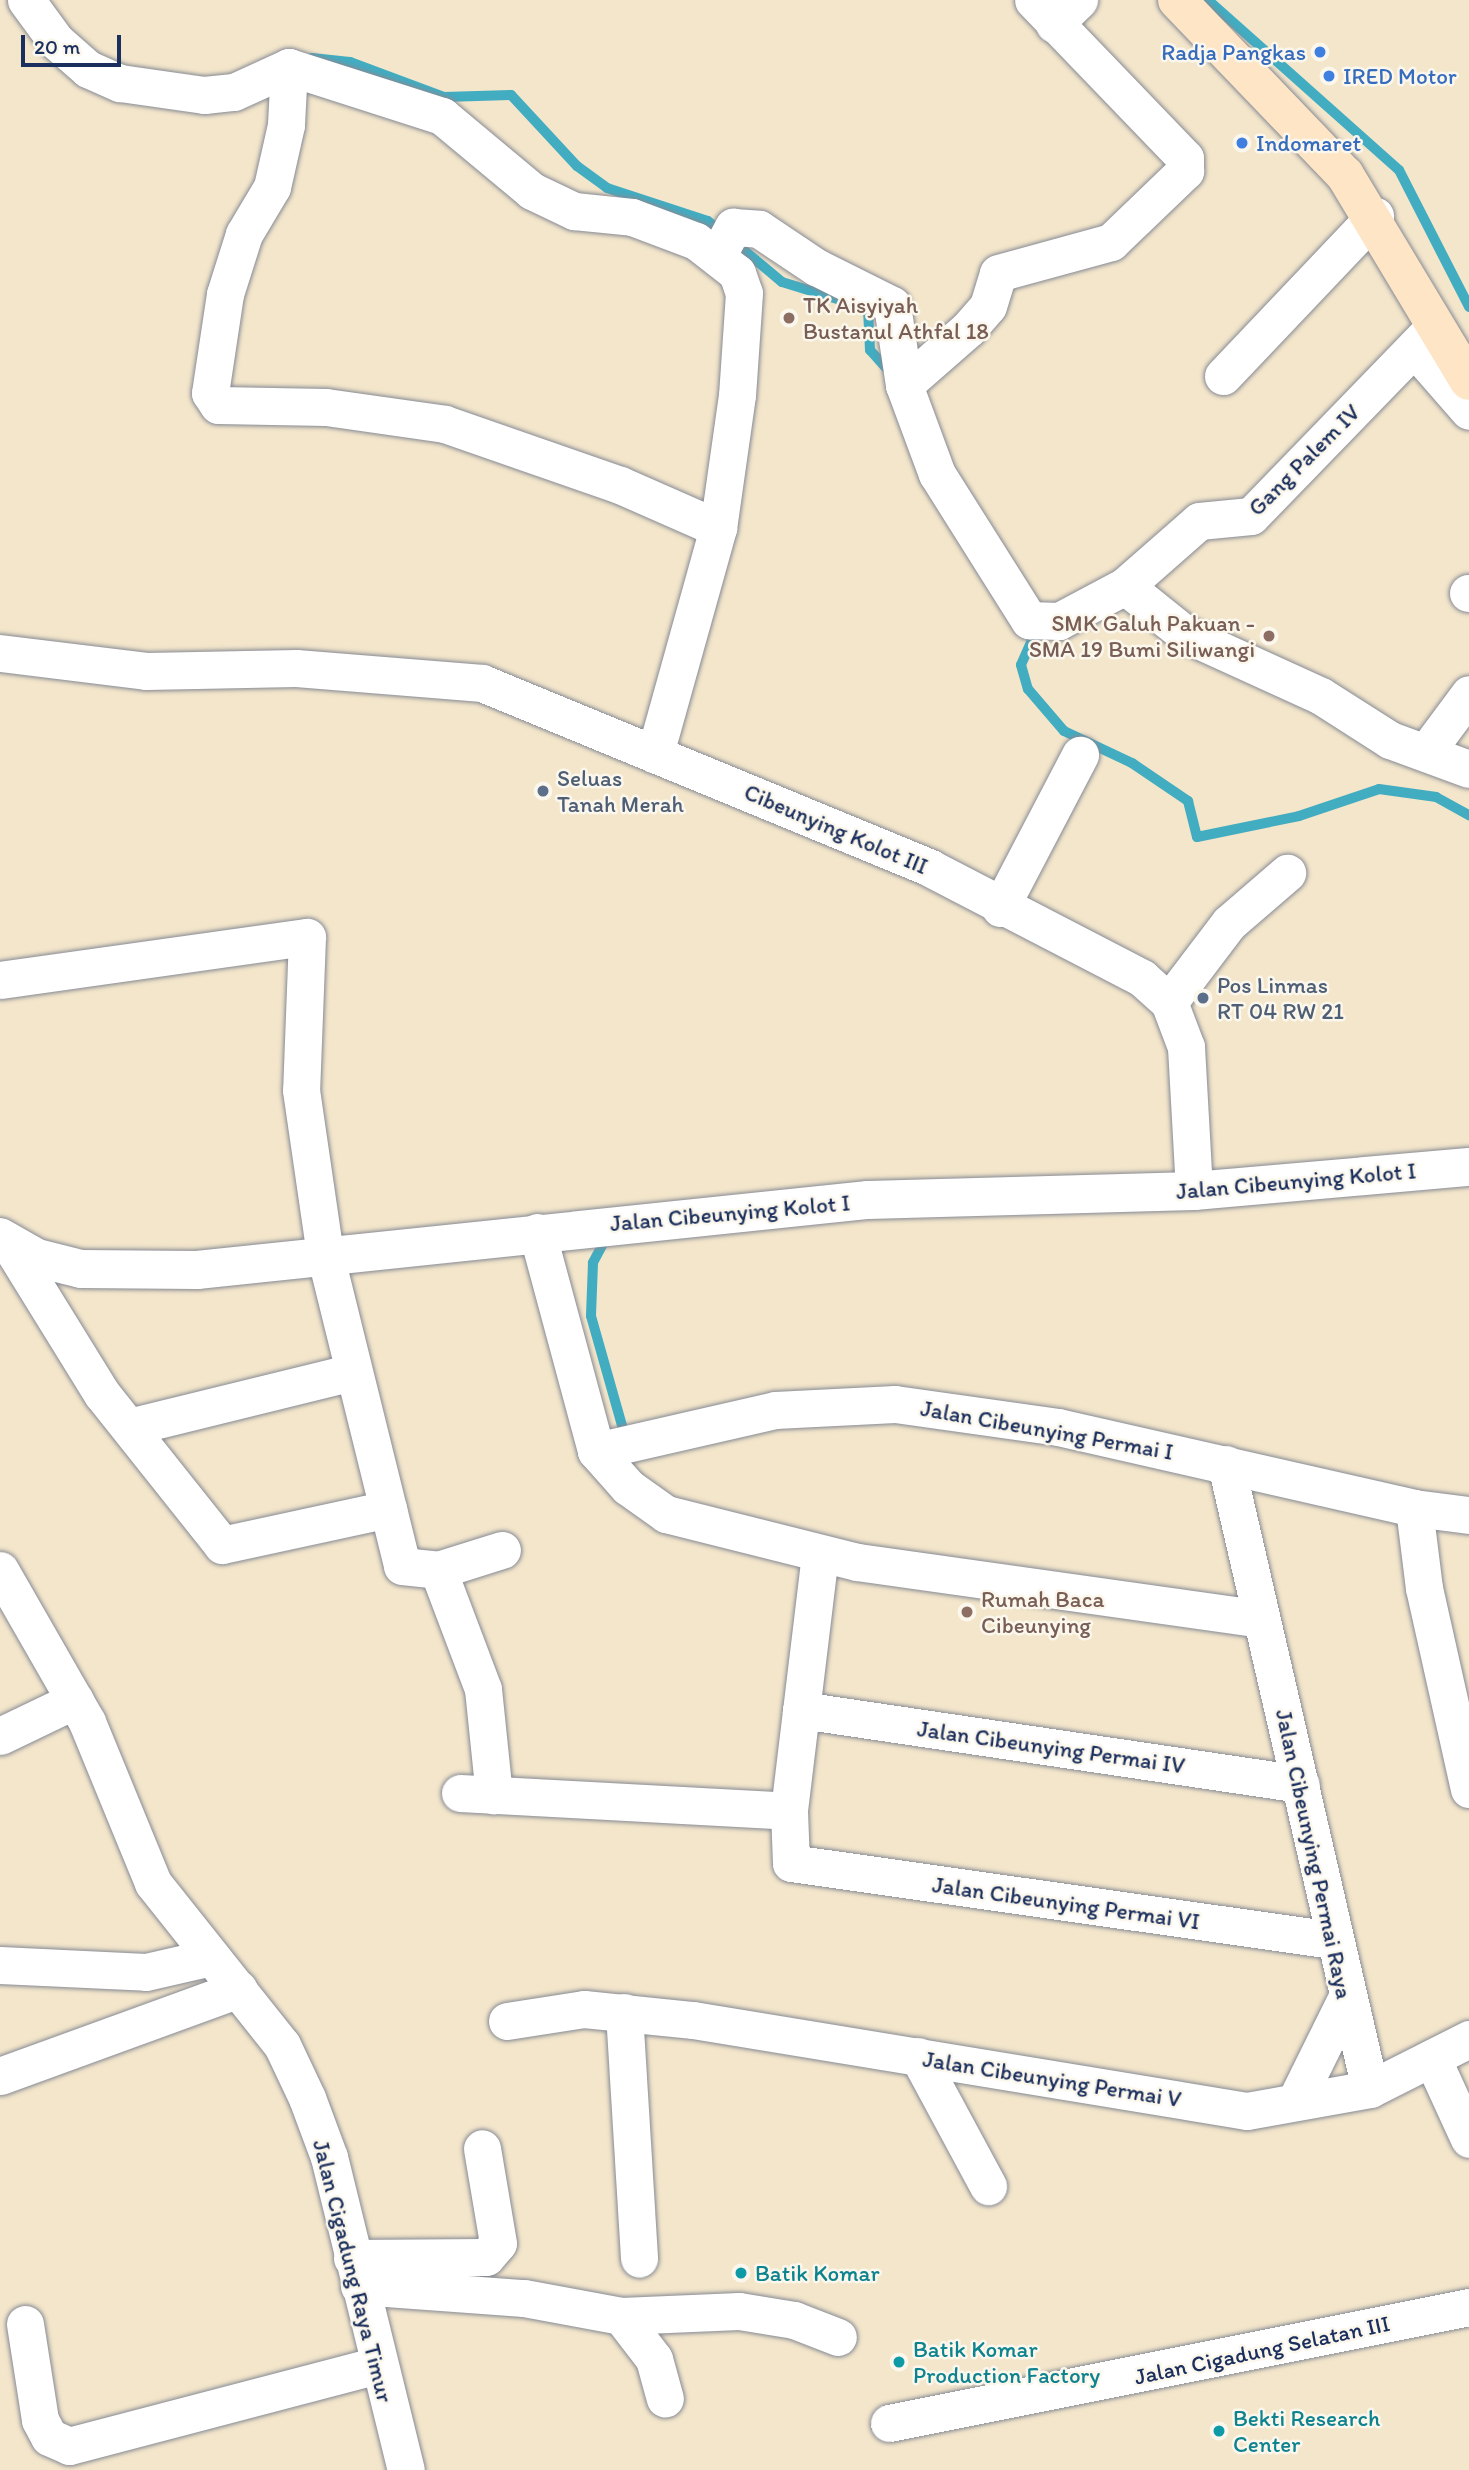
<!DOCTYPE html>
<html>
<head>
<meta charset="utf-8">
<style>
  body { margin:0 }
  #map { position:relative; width:1469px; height:2470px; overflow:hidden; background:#f3e6cb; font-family:Itim,sans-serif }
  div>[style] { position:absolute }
  .stream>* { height:10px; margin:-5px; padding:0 5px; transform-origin:5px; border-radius:5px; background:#42acc1 }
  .roads { filter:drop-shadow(0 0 2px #878a94) drop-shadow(0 0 2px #878a94) }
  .minor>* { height:37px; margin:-18.5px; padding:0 18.5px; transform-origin:18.5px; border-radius:18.5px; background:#fff }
  .tertiary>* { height:38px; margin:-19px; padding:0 19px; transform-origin:19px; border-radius:19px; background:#fff }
  .secondary>* { height:38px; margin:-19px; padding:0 19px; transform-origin:19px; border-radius:19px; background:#fde5c5 }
  .dots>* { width:19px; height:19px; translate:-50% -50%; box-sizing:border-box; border:4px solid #fbf7ec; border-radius:50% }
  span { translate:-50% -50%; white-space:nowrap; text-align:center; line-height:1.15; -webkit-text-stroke:5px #fbf7ec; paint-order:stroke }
  .shop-label { font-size:23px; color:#366cbe }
  .right { translate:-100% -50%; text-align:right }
  .left { translate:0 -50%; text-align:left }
  .education-label { font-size:23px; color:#785e54 }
  .street-label { font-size:23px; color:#1b2f5e }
  .service-label { font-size:23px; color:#4e5e75 }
  .culture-label { font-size:23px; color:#0d838f }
  .scale { position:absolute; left:21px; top:35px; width:100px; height:32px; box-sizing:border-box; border:4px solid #1b2f5e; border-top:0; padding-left:9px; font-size:21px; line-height:24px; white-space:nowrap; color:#1b2f5e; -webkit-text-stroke:5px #fbf7ec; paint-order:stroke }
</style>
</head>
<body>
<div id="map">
  <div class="stream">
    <i style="left:1208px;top:0;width:256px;rotate:41.7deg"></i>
    <i style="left:1399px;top:170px;width:154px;rotate:62.9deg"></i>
    <i style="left:312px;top:58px;width:38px;rotate:6deg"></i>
    <i style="left:350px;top:62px;width:100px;rotate:20.4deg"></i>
    <i style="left:444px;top:97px;width:67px;rotate:-1.7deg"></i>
    <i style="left:511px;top:95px;width:97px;rotate:47.1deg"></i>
    <i style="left:577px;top:166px;width:37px;rotate:36deg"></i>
    <i style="left:607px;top:188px;width:106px;rotate:18.1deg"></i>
    <i style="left:708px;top:221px;width:17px;rotate:40deg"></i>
    <i style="left:733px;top:241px;width:64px;rotate:39.9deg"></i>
    <i style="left:782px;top:282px;width:68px;rotate:17.1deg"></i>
    <i style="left:862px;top:307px;width:6px;rotate:18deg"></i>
    <i style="left:868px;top:309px;width:41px;rotate:87.2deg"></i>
    <i style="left:870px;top:350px;width:28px;rotate:48deg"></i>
    <i style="left:1027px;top:629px;width:12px;rotate:66deg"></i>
    <i style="left:1032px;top:640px;width:27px;rotate:114deg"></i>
    <i style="left:1021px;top:665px;width:25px;rotate:74deg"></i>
    <i style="left:1028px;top:689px;width:55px;rotate:49.4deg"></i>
    <i style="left:1064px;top:731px;width:75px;rotate:25.2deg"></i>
    <i style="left:1132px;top:763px;width:68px;rotate:34.2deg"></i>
    <i style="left:1188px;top:801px;width:37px;rotate:76deg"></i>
    <i style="left:1197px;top:837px;width:104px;rotate:-11.6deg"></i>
    <i style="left:1299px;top:816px;width:84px;rotate:-18.6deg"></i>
    <i style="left:1379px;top:789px;width:58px;rotate:8deg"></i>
    <i style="left:1436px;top:797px;width:38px;rotate:29deg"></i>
    <i style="left:605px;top:1240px;width:26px;rotate:118deg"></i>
    <i style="left:593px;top:1263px;width:53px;rotate:92.2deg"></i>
    <i style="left:591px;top:1316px;width:122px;rotate:74.2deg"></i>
  </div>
  <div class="roads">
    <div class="minor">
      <i style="left:26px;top:0;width:51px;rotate:53.8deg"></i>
      <i style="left:56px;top:41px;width:43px;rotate:41.2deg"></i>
      <i style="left:88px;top:69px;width:35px;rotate:24deg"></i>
      <i style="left:120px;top:83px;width:85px;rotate:8.1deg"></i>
      <i style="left:204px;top:95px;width:30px;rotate:-6deg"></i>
      <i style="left:234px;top:92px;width:60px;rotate:-24.4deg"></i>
      <i style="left:1054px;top:24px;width:35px;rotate:-44deg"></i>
      <i style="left:289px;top:67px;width:161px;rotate:17.8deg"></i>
      <i style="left:442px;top:116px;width:117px;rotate:39.8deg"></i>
      <i style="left:532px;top:191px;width:47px;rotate:25.5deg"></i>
      <i style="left:574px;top:211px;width:58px;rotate:5.9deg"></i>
      <i style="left:632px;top:217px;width:68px;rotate:20.6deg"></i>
      <i style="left:696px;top:241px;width:52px;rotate:38deg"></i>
      <i style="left:737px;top:273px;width:21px;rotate:71deg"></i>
      <i style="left:744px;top:293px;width:102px;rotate:93.9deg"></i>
      <i style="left:737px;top:395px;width:134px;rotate:98.1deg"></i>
      <i style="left:718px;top:528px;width:235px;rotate:105.6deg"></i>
      <i style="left:289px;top:67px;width:58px;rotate:93deg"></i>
      <i style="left:286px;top:125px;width:64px;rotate:102.7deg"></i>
      <i style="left:272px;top:187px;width:55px;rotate:120.8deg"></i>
      <i style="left:244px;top:234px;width:63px;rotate:107.6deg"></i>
      <i style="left:225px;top:294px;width:100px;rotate:98.6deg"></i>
      <i style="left:210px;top:393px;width:14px;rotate:56deg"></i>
      <i style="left:218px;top:405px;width:108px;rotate:1.1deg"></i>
      <i style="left:326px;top:407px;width:120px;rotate:8.1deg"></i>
      <i style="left:445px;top:424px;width:185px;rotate:19.2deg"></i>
      <i style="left:620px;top:485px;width:107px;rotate:23.7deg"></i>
      <i style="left:719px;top:253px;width:30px;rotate:-62deg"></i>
      <i style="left:733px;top:227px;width:26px;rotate:4deg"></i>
      <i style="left:759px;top:229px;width:69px;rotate:33.7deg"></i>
      <i style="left:816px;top:267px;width:85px;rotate:26.6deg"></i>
      <i style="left:892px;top:305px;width:81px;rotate:81.5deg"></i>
      <i style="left:904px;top:385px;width:95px;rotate:69.7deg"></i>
      <i style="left:937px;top:474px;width:173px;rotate:57.8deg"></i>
      <i style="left:1029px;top:620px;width:30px;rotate:2deg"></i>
      <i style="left:1059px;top:621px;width:75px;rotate:-27.9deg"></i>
      <i style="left:1125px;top:586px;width:98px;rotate:-41.3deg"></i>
      <i style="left:1199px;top:521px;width:52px;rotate:-5.5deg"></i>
      <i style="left:1251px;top:516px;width:263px;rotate:-45.9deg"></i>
      <i style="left:1415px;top:349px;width:82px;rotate:48.9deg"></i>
      <i style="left:1223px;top:376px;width:221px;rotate:-46.5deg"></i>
      <i style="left:904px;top:385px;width:85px;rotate:-41.2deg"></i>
      <i style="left:968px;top:329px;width:30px;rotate:-49deg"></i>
      <i style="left:988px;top:306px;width:34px;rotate:-73deg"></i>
      <i style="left:998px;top:273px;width:117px;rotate:-15.3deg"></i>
      <i style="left:1111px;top:242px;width:103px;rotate:-43.8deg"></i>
      <i style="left:1185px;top:171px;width:13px;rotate:-90deg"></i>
      <i style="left:1185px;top:158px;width:219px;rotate:-133.9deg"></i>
      <i style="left:1125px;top:586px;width:77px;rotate:38.7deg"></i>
      <i style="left:1185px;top:634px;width:149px;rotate:24.5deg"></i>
      <i style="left:1321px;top:696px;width:82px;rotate:32.5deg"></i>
      <i style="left:1390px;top:740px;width:84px;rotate:20.2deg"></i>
      <i style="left:1468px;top:593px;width:1px"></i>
      <i style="left:0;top:653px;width:147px;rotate:7deg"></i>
      <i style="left:146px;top:671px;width:150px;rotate:-1.1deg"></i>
      <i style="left:296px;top:668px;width:187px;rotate:4.6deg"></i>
      <i style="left:482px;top:683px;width:485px;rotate:22.4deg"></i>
      <i style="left:930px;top:868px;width:239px;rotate:27.4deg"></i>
      <i style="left:1142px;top:978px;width:36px;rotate:42deg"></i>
      <i style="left:1169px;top:1002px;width:48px;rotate:69.3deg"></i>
      <i style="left:1186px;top:1047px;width:144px;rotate:86.8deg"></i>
      <i style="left:1426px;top:752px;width:72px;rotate:-53.4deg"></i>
      <i style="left:1000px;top:908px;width:173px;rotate:-62.4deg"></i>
      <i style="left:0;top:980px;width:310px;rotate:-8deg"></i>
      <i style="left:307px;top:937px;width:153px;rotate:92.2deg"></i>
      <i style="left:301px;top:1090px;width:166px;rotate:81.7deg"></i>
      <i style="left:325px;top:1254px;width:321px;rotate:76.1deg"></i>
      <i style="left:402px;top:1566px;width:36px;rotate:6deg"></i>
      <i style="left:438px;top:1570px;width:67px;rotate:-17.4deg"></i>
      <i style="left:1169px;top:1002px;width:99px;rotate:-52.8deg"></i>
      <i style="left:1229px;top:923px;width:77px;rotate:-40.8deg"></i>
      <i style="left:537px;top:1232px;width:227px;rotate:74.9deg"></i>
      <i style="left:596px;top:1451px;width:48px;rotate:48.4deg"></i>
      <i style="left:628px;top:1487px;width:47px;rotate:35.4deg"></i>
      <i style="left:666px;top:1514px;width:197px;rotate:14.1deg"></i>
      <i style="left:857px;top:1562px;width:408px;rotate:8deg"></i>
      <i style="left:8px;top:1242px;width:179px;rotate:58.3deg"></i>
      <i style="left:102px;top:1394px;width:193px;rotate:51.5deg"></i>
      <i style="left:222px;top:1545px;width:170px;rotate:-12.2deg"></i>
      <i style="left:129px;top:1427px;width:231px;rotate:-13.8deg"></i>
      <i style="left:596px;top:1451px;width:184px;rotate:-12.9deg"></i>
      <i style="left:775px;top:1410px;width:120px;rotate:-2.9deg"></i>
      <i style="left:895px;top:1404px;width:165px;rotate:8deg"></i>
      <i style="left:1058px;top:1427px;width:365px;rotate:12.8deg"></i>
      <i style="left:1414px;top:1508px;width:55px;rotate:7.3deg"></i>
      <i style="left:1226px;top:1464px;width:641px;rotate:77.03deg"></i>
      <i style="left:1414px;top:1508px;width:81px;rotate:82.9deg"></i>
      <i style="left:1424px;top:1588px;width:206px;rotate:77.4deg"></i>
      <i style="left:820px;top:1554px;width:259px;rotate:96.9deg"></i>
      <i style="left:789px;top:1811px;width:52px;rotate:87.8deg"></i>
      <i style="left:791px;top:1863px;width:547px;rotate:8.09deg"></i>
      <i style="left:0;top:1570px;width:175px;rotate:60.2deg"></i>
      <i style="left:87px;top:1722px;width:174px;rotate:67.7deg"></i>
      <i style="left:153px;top:1883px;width:207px;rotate:51.5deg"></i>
      <i style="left:282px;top:2045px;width:59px;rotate:64.7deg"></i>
      <i style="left:307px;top:2098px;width:63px;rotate:69.6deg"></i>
      <i style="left:329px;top:2157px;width:322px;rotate:76.2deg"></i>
      <i style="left:438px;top:1570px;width:127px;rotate:69.3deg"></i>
      <i style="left:483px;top:1689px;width:107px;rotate:84.1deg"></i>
      <i style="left:801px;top:1710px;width:505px;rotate:8.42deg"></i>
      <i style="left:0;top:1736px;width:83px;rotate:-25.6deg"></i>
      <i style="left:460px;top:1793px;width:329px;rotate:3.1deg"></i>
      <i style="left:0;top:1965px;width:146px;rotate:2.7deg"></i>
      <i style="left:146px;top:1972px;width:67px;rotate:-13deg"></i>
      <i style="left:624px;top:2012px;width:247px;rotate:86.5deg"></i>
      <i style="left:507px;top:2021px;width:78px;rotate:-8.9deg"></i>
      <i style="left:584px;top:2009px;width:110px;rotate:5.8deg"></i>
      <i style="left:693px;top:2020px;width:561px;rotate:9.33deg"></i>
      <i style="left:1247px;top:2111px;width:125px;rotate:-10.1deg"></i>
      <i style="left:1370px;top:2089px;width:111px;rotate:-26.8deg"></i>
      <i style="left:918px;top:2056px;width:148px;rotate:61.7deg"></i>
      <i style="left:1432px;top:2058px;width:89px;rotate:65.4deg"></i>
      <i style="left:0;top:2076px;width:254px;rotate:-20deg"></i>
      <i style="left:1295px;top:2102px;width:113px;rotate:-63.7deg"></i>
      <i style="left:352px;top:2258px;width:134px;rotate:-0.4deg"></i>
      <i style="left:486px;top:2257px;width:18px;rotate:-49deg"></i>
      <i style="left:498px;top:2243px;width:96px;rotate:-99.6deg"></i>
      <i style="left:359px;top:2286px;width:165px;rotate:4.2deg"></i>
      <i style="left:524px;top:2298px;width:99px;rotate:10.5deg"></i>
      <i style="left:621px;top:2316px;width:118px;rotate:-2.4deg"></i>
      <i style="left:739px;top:2311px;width:56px;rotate:9.3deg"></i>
      <i style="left:794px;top:2320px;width:47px;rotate:21.1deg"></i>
      <i style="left:621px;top:2316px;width:54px;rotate:52.5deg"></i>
      <i style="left:654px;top:2359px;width:41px;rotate:74.6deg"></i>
      <i style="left:25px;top:2324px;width:97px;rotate:81.1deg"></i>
      <i style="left:40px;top:2420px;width:19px;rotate:62deg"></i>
      <i style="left:49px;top:2437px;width:22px;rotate:24deg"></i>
      <i style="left:69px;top:2446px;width:316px;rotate:-14.7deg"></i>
      <i style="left:889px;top:2423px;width:591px;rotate:-11.31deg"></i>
    </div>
    <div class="tertiary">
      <i style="left:0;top:1237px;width:43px;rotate:29.6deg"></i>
      <i style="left:37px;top:1258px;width:45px;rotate:14deg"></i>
      <i style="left:81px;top:1269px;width:116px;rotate:0.5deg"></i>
      <i style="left:197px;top:1270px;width:675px;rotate:-5.96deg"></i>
      <i style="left:868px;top:1200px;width:326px;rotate:-1.6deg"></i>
      <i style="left:1194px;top:1191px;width:276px;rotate:-5deg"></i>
    </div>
    <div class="secondary">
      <i style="left:1177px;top:0;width:243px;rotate:46.2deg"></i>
      <i style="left:1345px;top:175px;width:240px;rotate:59deg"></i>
    </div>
  </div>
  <div class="dots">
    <i style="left:1320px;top:52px;background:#3f7fe0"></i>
    <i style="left:1329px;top:76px;background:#3f7fe0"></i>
    <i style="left:1242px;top:143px;background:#3f7fe0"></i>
    <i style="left:789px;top:318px;background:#8d6e63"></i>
    <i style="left:1269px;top:636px;background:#8d6e63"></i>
    <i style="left:543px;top:791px;background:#5c6f8a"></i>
    <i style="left:1203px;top:998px;background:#5c6f8a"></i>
    <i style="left:967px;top:1612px;background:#8d6e63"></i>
    <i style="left:741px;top:2273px;background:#0f9aa8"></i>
    <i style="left:899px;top:2362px;background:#0f9aa8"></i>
    <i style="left:1219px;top:2431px;background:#0f9aa8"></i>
  </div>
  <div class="shop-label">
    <span class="right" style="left:1306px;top:52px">Radja Pangkas</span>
    <span class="left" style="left:1343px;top:76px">IRED Motor</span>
    <span class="left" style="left:1256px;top:143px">Indomaret</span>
  </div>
  <div class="education-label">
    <span class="left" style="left:803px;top:318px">TK Aisyiyah<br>Bustanul Athfal 18</span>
    <span class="right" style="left:1255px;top:636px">SMK Galuh Pakuan -<br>SMA 19 Bumi Siliwangi</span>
    <span class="left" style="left:981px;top:1612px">Rumah Baca<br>Cibeunying</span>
  </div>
  <div class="street-label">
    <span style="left:1304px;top:460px;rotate:-45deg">Gang Palem IV</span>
    <span style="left:836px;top:829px;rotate:23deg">Cibeunying Kolot III</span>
    <span style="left:1296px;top:1181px;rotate:-5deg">Jalan Cibeunying Kolot I</span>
    <span style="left:730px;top:1213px;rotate:-5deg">Jalan Cibeunying Kolot I</span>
    <span style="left:1047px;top:1430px;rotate:10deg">Jalan Cibeunying Permai I</span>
    <span style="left:1051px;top:1747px;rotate:8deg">Jalan Cibeunying Permai IV</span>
    <span style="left:1314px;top:1854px;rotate:78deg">Jalan Cibeunying Permai Raya</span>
    <span style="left:1066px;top:1903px;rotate:8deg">Jalan Cibeunying Permai VI</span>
    <span style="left:1052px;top:2079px;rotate:9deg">Jalan Cibeunying Permai V</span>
    <span style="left:353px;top:2271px;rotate:76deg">Jalan Cigadung Raya Timur</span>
    <span style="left:1262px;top:2350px;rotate:-12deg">Jalan Cigadung Selatan III</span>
  </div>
  <div class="service-label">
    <span class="left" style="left:557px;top:791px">Seluas<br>Tanah Merah</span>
    <span class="left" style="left:1217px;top:998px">Pos Linmas<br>RT 04 RW 21</span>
  </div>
  <div class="culture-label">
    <span class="left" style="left:755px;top:2273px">Batik Komar</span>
    <span class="left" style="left:913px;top:2362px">Batik Komar<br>Production Factory</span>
    <span class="left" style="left:1233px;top:2431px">Bekti Research<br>Center</span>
  </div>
  <div class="scale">20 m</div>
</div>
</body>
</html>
